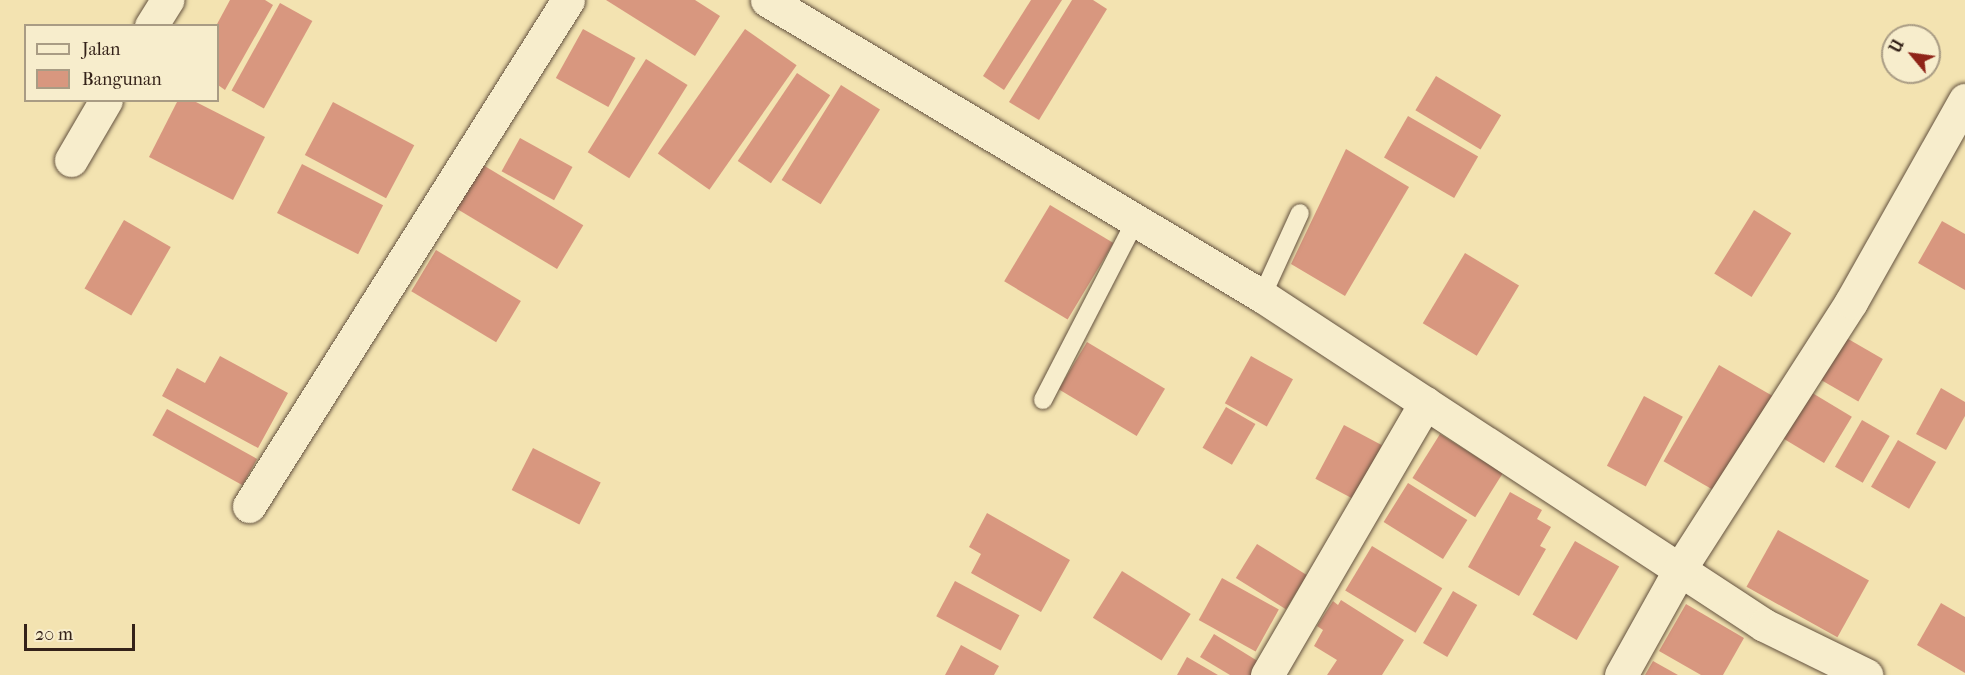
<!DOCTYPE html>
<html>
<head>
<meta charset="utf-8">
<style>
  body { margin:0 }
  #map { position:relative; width:1965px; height:675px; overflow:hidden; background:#f3e3b1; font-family:"IM FELL French Canon",serif }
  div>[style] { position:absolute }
  .building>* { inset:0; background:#d8977f; transform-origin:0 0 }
  .roads { filter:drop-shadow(0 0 2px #64523f) drop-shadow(0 0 2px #64523f) }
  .lane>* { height:18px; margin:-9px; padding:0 9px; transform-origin:9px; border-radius:9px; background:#f7edcc }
  .street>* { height:33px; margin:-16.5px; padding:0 16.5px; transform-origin:16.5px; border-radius:16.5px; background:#f7edcc }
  span { translate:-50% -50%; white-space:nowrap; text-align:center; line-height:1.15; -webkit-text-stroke:4.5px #f7edcc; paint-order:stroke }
  .legend { position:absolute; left:24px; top:24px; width:195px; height:78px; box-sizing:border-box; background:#f7edcc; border:2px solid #a99c84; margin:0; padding:8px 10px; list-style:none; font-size:18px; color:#342219 }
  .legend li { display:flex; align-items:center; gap:12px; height:30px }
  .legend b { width:30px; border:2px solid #a99c84 }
  .north { position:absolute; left:1881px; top:24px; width:60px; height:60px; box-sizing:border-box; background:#f7edcc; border:2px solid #a99c84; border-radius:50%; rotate:299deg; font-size:16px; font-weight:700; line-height:24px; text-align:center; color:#342219 }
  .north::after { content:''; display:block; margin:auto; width:21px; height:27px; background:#8f2418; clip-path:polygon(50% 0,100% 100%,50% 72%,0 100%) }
  .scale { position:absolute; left:24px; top:624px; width:111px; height:27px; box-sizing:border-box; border:3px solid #342219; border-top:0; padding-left:8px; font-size:18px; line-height:21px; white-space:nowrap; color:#342219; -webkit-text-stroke:4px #f7edcc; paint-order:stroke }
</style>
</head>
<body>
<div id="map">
  <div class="building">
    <i style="clip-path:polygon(230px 0,265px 0,273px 5px,225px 90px,218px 85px,216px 26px)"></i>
    <i style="clip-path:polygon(606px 0,695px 0,720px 16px,695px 56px)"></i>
    <i style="clip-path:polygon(1031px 0,1062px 0,1004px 90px,983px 76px)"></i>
    <i style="clip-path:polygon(1072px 0,1093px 0,1107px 9px,1039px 120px,1009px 102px)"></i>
    <i style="left:280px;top:3px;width:37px;height:100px;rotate:29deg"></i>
    <i style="left:583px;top:29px;width:60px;height:56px;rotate:29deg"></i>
    <i style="left:745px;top:29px;width:63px;height:152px;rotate:35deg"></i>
    <i style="left:646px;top:59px;width:49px;height:110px;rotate:32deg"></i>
    <i style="left:797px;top:73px;width:40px;height:106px;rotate:34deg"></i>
    <i style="left:1436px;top:76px;width:76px;height:40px;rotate:31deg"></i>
    <i style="left:841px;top:85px;width:46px;height:112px;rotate:32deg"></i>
    <i style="clip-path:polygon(178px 100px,192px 100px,265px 137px,233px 200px,149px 157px)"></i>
    <i style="left:333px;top:102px;width:92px;height:60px;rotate:28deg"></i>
    <i style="left:1408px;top:116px;width:81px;height:48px;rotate:30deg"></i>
    <i style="left:520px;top:138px;width:60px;height:38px;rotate:29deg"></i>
    <i style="clip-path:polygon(1346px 149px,1409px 187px,1345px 296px,1291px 264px)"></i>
    <i style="left:302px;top:164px;width:91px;height:55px;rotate:27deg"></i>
    <i style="left:483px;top:165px;width:117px;height:51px;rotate:31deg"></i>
    <i style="left:1050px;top:205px;width:74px;height:89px;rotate:31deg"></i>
    <i style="left:1754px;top:210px;width:44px;height:75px;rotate:32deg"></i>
    <i style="left:124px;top:220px;width:54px;height:79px;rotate:30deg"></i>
    <i style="clip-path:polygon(1942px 221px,1965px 234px,1965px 290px,1918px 263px)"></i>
    <i style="left:436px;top:250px;width:99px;height:48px;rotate:31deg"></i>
    <i style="left:1465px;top:253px;width:63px;height:82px;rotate:31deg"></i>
    <i style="left:1843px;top:336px;width:46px;height:49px;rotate:30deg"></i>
    <i style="left:1087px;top:342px;width:91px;height:55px;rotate:31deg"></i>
    <i style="clip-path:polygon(220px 356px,288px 393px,258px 448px,162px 396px,177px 368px,205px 383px)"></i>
    <i style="left:1251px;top:356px;width:48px;height:54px;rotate:29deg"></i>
    <i style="left:1719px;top:365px;width:64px;height:111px;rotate:30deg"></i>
    <i style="clip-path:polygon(1941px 388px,1965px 402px,1965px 416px,1946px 450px,1916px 434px)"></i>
    <i style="left:1809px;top:391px;width:50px;height:54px;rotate:31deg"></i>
    <i style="left:1644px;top:396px;width:44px;height:79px;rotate:28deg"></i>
    <i style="left:1226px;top:407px;width:34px;height:47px;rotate:30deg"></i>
    <i style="left:167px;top:409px;width:103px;height:30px;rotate:29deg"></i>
    <i style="left:1862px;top:420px;width:32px;height:54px;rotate:30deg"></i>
    <i style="left:1344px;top:425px;width:43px;height:61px;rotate:28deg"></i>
    <i style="left:1440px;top:434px;width:74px;height:52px;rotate:32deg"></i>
    <i style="left:1898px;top:440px;width:44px;height:54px;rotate:30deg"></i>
    <i style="left:533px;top:448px;width:76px;height:47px;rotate:27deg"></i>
    <i style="left:1408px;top:483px;width:70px;height:46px;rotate:32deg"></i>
    <i style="clip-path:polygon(1510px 492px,1542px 510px,1537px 519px,1551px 527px,1540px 546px,1546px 549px,1519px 596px,1468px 567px)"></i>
    <i style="clip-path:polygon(987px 513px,1070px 560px,1041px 612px,971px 573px,981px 554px,969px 547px)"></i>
    <i style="left:1778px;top:530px;width:104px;height:65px;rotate:29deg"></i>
    <i style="left:1575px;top:541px;width:51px;height:85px;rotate:30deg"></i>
    <i style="left:1257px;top:544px;width:59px;height:40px;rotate:32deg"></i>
    <i style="left:1372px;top:546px;width:82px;height:52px;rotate:31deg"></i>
    <i style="left:1122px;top:571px;width:81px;height:55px;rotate:32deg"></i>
    <i style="left:1222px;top:578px;width:65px;height:48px;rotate:29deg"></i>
    <i style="left:955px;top:581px;width:73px;height:40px;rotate:28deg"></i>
    <i style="left:1453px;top:591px;width:28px;height:60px;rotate:30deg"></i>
    <i style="clip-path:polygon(1341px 600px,1404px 640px,1382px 675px,1327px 675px,1337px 660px,1314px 646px,1323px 630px,1317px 626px,1333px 601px,1338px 605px)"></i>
    <i style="clip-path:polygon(1941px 603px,1965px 617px,1965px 673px,1917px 645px)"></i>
    <i style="clip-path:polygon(1686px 604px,1744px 638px,1723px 675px,1701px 675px,1659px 651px)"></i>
    <i style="clip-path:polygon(1214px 634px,1264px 665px,1259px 675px,1230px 675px,1200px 657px)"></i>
    <i style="clip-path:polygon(961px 645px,999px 666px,994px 675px,945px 675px)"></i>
    <i style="clip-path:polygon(1187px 657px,1218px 675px,1177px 675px)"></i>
    <i style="clip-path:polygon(1653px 661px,1678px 675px,1645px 675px)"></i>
  </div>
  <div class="roads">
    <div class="lane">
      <i style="left:1262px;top:296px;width:91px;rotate:-65.4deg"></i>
      <i style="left:1043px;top:400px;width:203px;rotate:-62.7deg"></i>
    </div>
    <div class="street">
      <i style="left:767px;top:0;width:577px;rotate:30.88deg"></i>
      <i style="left:1262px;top:296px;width:600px;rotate:33.24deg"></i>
      <i style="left:1764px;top:625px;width:114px;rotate:26.1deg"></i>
      <i style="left:151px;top:26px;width:31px;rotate:-58deg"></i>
      <i style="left:71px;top:160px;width:69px;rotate:-59.7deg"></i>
      <i style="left:249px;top:506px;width:598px;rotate:-57.77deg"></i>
      <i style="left:1267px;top:675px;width:315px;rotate:-59.8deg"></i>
      <i style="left:1621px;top:675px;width:124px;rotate:-60.9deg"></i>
      <i style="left:1681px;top:567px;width:315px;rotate:-57.3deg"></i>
      <i style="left:1851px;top:302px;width:232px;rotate:-60.6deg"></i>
    </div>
  </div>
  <ul class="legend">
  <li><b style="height:8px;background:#f7edcc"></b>Jalan</li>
  <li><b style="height:16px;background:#d8977f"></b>Bangunan</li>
  </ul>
  <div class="north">U</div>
  <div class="scale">20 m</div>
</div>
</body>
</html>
